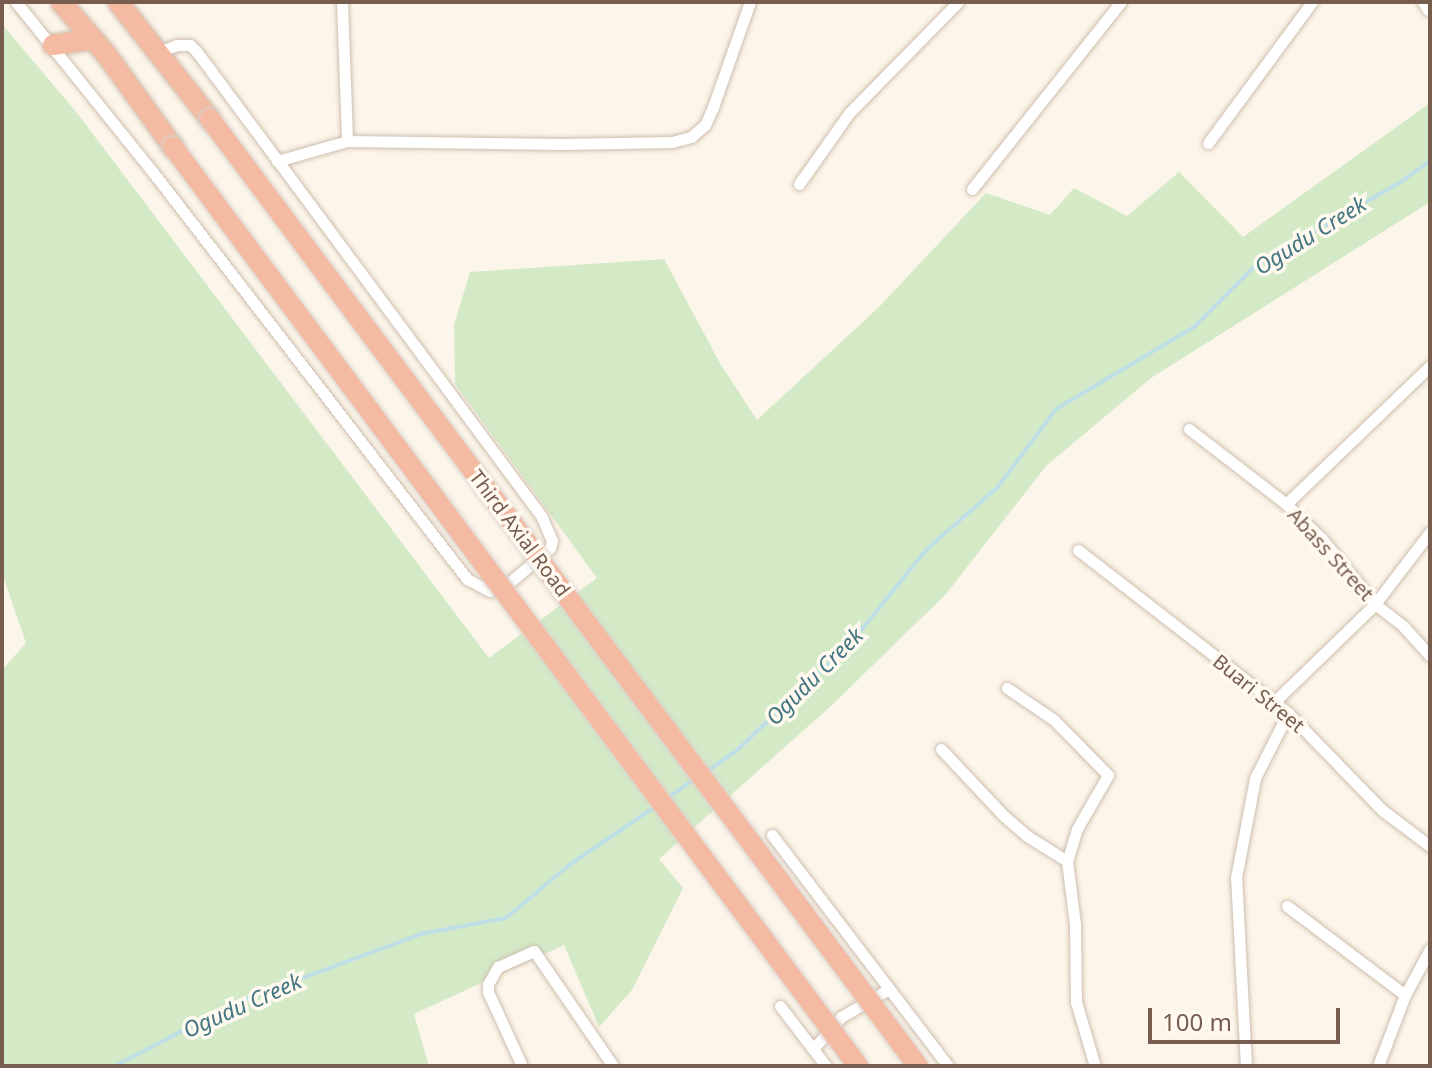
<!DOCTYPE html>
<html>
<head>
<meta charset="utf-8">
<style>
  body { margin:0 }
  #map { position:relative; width:1432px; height:1068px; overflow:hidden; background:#fcf5e9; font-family:"Noto Sans",sans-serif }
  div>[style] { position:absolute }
  .green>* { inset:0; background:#d4eac7 }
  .stream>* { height:4px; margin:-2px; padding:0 2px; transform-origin:2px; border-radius:2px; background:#bedfe6 }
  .roads { filter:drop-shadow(0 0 2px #cebeaf) drop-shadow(0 0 2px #cebeaf) }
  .minor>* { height:11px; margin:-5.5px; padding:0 5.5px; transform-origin:5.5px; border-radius:5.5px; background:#fff }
  .motorway>* { height:20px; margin:-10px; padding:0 10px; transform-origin:10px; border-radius:10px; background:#f4baa2 }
  .bridges { filter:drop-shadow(0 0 2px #d9d2cd) drop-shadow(0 0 2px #d9d2cd) }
  .motorway-bridge>* { height:20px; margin:-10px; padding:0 10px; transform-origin:10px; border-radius:10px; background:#f4baa2 }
  span { translate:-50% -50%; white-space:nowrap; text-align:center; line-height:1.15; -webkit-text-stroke:7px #fff9f0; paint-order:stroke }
  .street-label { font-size:20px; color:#775d4d }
  .water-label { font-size:22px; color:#437682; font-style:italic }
  .frame { position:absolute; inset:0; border:4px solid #775d4d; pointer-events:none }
  .scale { position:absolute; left:1148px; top:1008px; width:192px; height:36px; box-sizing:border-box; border:4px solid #775d4d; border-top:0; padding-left:10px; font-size:24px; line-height:28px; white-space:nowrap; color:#775d4d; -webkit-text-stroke:6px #fff9f0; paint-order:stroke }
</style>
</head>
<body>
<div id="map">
  <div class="green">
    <i style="clip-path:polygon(2px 24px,77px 113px,489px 658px,597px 578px,455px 384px,454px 325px,470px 272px,664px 259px,721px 365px,757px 420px,879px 307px,986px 193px,1050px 215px,1074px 188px,1127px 216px,1179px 172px,1243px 237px,1430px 103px,1430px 202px,1151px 378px,1046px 466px,946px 594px,832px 705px,659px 859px,683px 888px,632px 990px,599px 1027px,564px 945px,414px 1014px,429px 1066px,2px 1066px,2px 670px,26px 643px,2px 573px)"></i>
  </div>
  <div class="stream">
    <i style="left:706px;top:772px;width:35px;rotate:-35deg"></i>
    <i style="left:735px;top:752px;width:156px;rotate:-43.2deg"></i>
    <i style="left:849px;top:645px;width:124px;rotate:-50.9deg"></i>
    <i style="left:927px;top:549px;width:93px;rotate:-41.1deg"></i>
    <i style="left:997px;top:488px;width:99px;rotate:-53.2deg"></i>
    <i style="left:1056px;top:409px;width:161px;rotate:-30.7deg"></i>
    <i style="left:1194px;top:327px;width:86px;rotate:-45deg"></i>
    <i style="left:1255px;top:266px;width:166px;rotate:-30deg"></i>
    <i style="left:1399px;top:183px;width:38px;rotate:-35deg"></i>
    <i style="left:666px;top:799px;width:35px;rotate:-35deg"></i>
    <i style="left:115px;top:1066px;width:139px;rotate:-27.5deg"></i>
    <i style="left:238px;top:1002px;width:195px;rotate:-20.4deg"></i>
    <i style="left:421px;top:934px;width:86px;rotate:-10.7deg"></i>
    <i style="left:506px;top:918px;width:81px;rotate:-40deg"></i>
    <i style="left:568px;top:866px;width:107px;rotate:-34.3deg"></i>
  </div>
  <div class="roads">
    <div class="minor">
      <i style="left:16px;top:2px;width:217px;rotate:51.2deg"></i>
      <i style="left:152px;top:171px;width:515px;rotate:52.33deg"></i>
      <i style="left:467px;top:579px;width:26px;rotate:28deg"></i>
      <i style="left:490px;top:591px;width:21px;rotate:-23deg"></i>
      <i style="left:509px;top:583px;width:54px;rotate:-40.5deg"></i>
      <i style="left:550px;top:548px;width:7px;rotate:-74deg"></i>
      <i style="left:552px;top:541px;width:26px;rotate:-113deg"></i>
      <i style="left:542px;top:517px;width:579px;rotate:-126.57deg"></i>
      <i style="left:197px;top:52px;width:10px;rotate:-135deg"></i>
      <i style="left:190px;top:45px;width:13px;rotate:180deg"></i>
      <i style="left:177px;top:45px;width:20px;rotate:160deg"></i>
      <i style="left:342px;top:2px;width:139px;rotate:87.9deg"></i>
      <i style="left:347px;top:141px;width:215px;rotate:0.8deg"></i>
      <i style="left:562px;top:144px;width:110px;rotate:-1deg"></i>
      <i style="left:672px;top:142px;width:20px;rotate:-15deg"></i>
      <i style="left:691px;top:137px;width:18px;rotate:-41deg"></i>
      <i style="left:705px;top:125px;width:20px;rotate:-66deg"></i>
      <i style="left:713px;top:107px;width:111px;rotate:-70.6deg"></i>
      <i style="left:1423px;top:2px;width:9px;rotate:58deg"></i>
      <i style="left:1208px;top:143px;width:175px;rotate:-53.6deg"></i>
      <i style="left:277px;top:161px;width:73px;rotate:-15.9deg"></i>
      <i style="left:799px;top:184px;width:87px;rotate:-54.8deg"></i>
      <i style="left:849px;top:113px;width:156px;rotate:-45.5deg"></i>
      <i style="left:972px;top:189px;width:239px;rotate:-51.5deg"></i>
      <i style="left:1189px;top:429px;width:123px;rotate:37.7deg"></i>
      <i style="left:1286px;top:504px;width:50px;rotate:44.2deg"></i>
      <i style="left:1322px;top:539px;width:84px;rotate:50.8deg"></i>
      <i style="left:1375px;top:604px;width:37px;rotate:38deg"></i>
      <i style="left:1404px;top:627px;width:39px;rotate:48deg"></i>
      <i style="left:1286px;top:504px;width:199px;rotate:-43.8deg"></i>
      <i style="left:1078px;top:550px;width:266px;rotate:37.8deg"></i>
      <i style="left:1288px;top:713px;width:135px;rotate:45.9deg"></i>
      <i style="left:1382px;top:810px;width:60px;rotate:36.9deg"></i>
      <i style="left:1007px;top:688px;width:57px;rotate:34.2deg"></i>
      <i style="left:1054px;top:720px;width:77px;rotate:45.5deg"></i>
      <i style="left:1108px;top:775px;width:62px;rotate:119.9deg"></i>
      <i style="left:1077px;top:829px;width:34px;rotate:107deg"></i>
      <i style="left:1067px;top:861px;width:64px;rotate:82.8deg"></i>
      <i style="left:1075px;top:924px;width:78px;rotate:89.3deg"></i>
      <i style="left:1076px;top:1002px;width:67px;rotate:73.5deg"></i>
      <i style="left:1273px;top:703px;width:142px;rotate:-44.1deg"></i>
      <i style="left:1375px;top:604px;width:91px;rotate:-52.6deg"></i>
      <i style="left:941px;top:749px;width:92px;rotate:46.8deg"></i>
      <i style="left:1004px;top:816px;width:30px;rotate:41deg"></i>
      <i style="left:1027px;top:836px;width:47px;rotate:32deg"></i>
      <i style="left:772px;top:835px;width:290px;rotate:52.7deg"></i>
      <i style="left:1287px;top:906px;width:148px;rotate:37deg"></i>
      <i style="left:780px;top:1006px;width:76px;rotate:52.5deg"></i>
      <i style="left:813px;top:1049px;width:43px;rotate:-48.8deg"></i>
      <i style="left:841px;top:1017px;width:56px;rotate:-30.3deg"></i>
      <i style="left:522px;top:1066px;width:81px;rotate:-114.7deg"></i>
      <i style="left:488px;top:992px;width:8px;rotate:-90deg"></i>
      <i style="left:488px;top:984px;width:20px;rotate:-60deg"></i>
      <i style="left:498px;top:967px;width:39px;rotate:-24deg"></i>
      <i style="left:534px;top:951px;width:140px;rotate:55.5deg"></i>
      <i style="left:1246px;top:1066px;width:188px;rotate:-93deg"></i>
      <i style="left:1236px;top:878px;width:102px;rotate:-79.2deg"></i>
      <i style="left:1255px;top:778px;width:73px;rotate:-63.1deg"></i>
      <i style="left:1378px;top:1066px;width:76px;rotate:-69.2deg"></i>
      <i style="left:1405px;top:995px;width:52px;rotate:-61.5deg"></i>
    </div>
    <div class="motorway">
      <i style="left:61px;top:2px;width:69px;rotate:49.1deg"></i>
      <i style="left:106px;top:54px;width:115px;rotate:54.2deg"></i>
      <i style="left:118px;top:2px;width:149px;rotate:51.8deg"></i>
      <i style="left:53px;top:45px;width:40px;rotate:-8.5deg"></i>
    </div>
  </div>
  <div class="bridges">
    <div class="motorway-bridge">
      <i style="left:210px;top:119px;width:1182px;rotate:53.22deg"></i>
      <i style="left:173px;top:147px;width:1146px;rotate:53.3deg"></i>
    </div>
  </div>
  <div class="street-label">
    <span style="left:520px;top:533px;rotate:53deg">Third Axial Road</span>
    <span style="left:1331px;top:554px;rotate:48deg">Abass Street</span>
    <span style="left:1259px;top:693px;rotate:39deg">Buari Street</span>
  </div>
  <div class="water-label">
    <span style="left:1310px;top:235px;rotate:-32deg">Ogudu Creek</span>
    <span style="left:814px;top:676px;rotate:-45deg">Ogudu Creek</span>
    <span style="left:242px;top:1005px;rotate:-24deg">Ogudu Creek</span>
  </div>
  <div class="frame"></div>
  <div class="scale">100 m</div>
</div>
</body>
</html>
